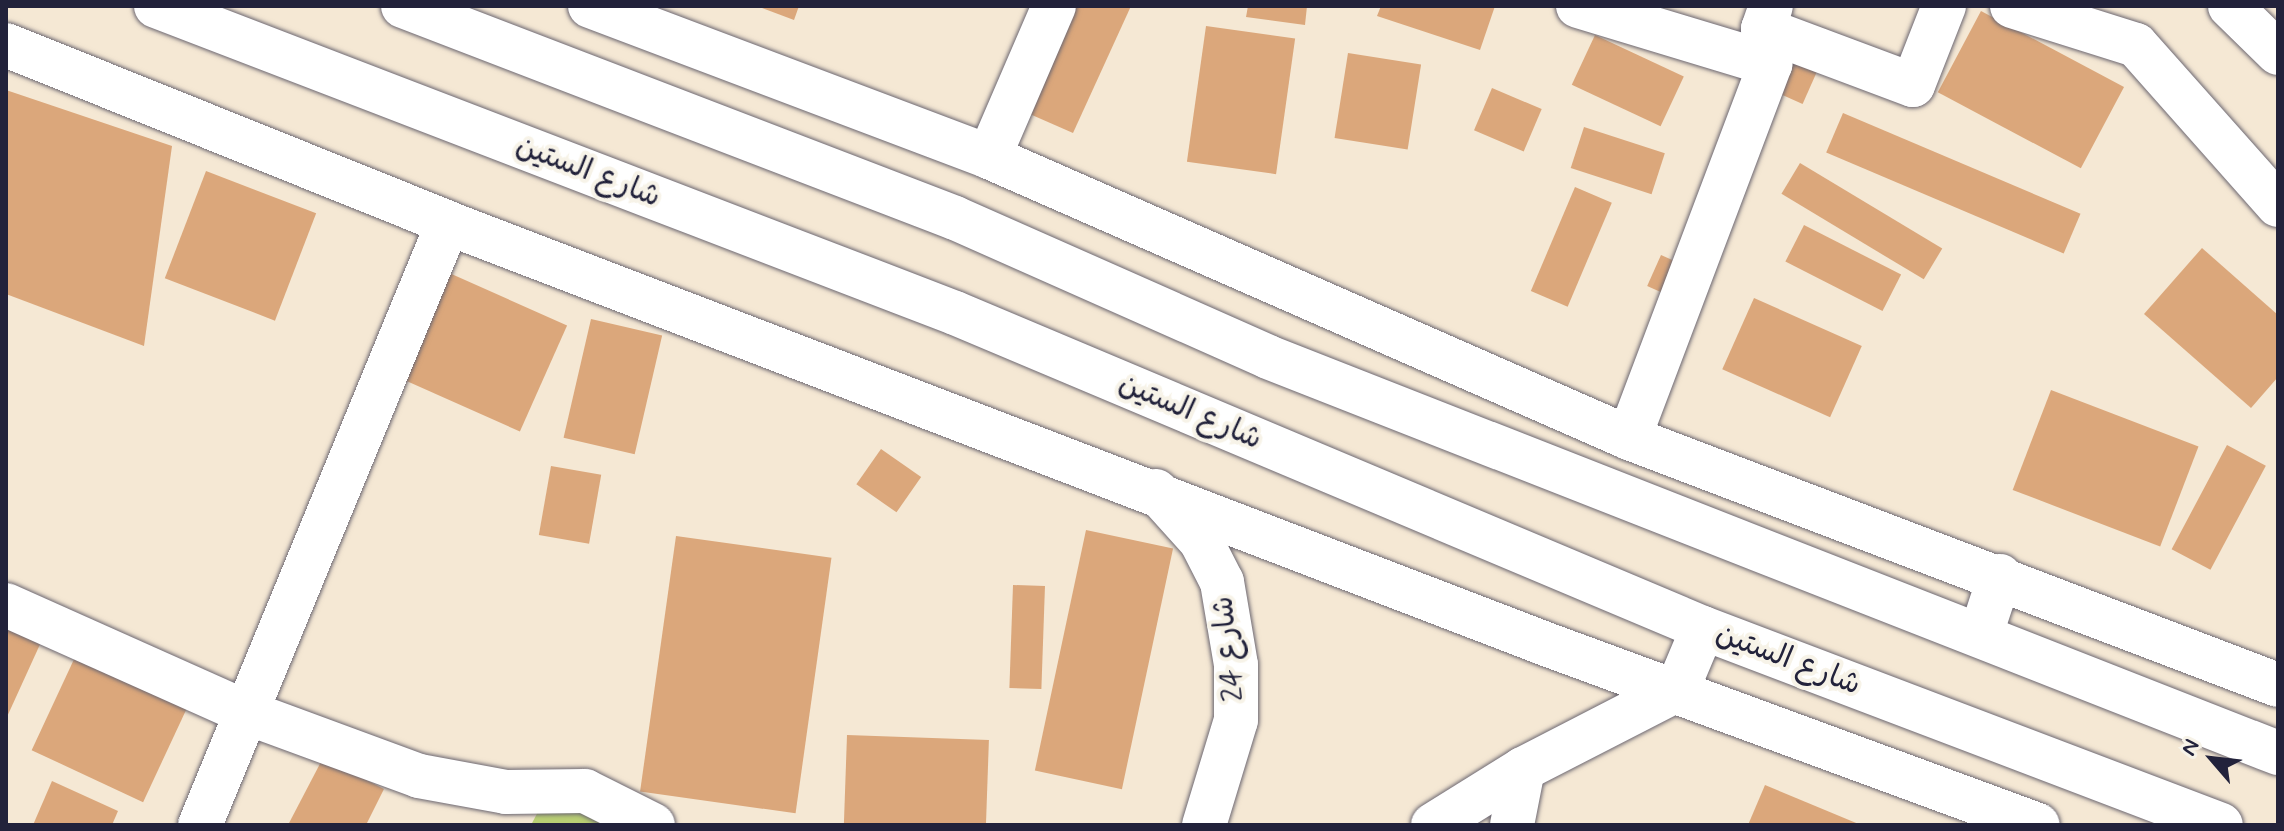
<!DOCTYPE html>
<html>
<head>
<meta charset="utf-8">
<style>
  body { margin:0 }
  #map { position:relative; width:2284px; height:831px; overflow:hidden; background:#f5e8d4; font-family:Mynerve,"Playpen Sans Arabic",sans-serif }
  div>[style] { position:absolute }
  .green>* { inset:0; background:#bad074 }
  .building>* { inset:0; background:#dba77b; transform-origin:0 0 }
  .roads { filter:drop-shadow(0 0 2px #6c6771) drop-shadow(0 0 2px #6c6771) }
  .minor>* { height:44px; margin:-22px; padding:0 22px; transform-origin:22px; border-radius:22px; background:#fff }
  .major>* { height:44px; margin:-22px; padding:0 22px; transform-origin:22px; border-radius:22px; background:#fff }
  .highway>* { height:44px; margin:-22px; padding:0 22px; transform-origin:22px; border-radius:22px; background:#fff }
  span { translate:-50% -50%; white-space:nowrap; text-align:center; line-height:1.15; -webkit-text-stroke:8px #f7f3e8; paint-order:stroke }
  .street-label { font-size:30px; color:#22223b }
  .frame { position:absolute; inset:0; border:8px solid #22223b; pointer-events:none }
  .north { position:absolute; left:2172px; top:719px; width:80px; height:80px; -webkit-text-stroke:6px #f7f3e8; paint-order:stroke; rotate:298deg; font-size:22px; font-weight:700; line-height:32px; text-align:center; color:#22223b }
  .north::after { content:''; display:block; margin:auto; width:28px; height:36px; background:#22223b; clip-path:polygon(50% 0,100% 100%,50% 72%,0 100%) }
</style>
</head>
<body>
<div id="map">
  <div class="green">
    <i style="clip-path:polygon(541px 806px,605px 810px,628px 825px,531px 825px)"></i>
  </div>
  <div class="building">
    <i style="clip-path:polygon(757px 6px,799px 6px,794px 20px)"></i>
    <i style="clip-path:polygon(1035px 6px,1131px 6px,1073px 133px,993px 98px)"></i>
    <i style="clip-path:polygon(1248px 6px,1307px 6px,1305px 25px,1246px 17px)"></i>
    <i style="clip-path:polygon(1381px 6px,1495px 6px,1480px 50px,1377px 16px)"></i>
    <i style="left:1981px;top:11px;width:162px;height:92px;rotate:28deg"></i>
    <i style="left:1206px;top:26px;width:90px;height:137px;rotate:8deg"></i>
    <i style="left:1595px;top:35px;width:98px;height:55px;rotate:25deg"></i>
    <i style="left:1348px;top:53px;width:74px;height:86px;rotate:9deg"></i>
    <i style="left:1788px;top:58px;width:32px;height:36px;rotate:24deg"></i>
    <i style="left:1492px;top:88px;width:54px;height:46px;rotate:23deg"></i>
    <i style="clip-path:polygon(6px 90px,172px 146px,144px 346px,6px 294px)"></i>
    <i style="left:1843px;top:113px;width:258px;height:43px;rotate:23deg"></i>
    <i style="left:1584px;top:127px;width:85px;height:43px;rotate:18deg"></i>
    <i style="left:1800px;top:163px;width:166px;height:36px;rotate:31deg"></i>
    <i style="left:206px;top:171px;width:118px;height:115px;rotate:21deg"></i>
    <i style="left:1575px;top:187px;width:40px;height:113px;rotate:23deg"></i>
    <i style="left:1804px;top:225px;width:109px;height:41px;rotate:27deg"></i>
    <i style="clip-path:polygon(2202px 248px,2278px 315px,2278px 377px,2251px 408px,2144px 314px)"></i>
    <i style="left:1661px;top:255px;width:54px;height:34px;rotate:24deg"></i>
    <i style="left:420px;top:260px;width:161px;height:116px;rotate:24deg"></i>
    <i style="left:1754px;top:298px;width:118px;height:78px;rotate:24deg"></i>
    <i style="left:591px;top:319px;width:73px;height:122px;rotate:13deg"></i>
    <i style="left:2051px;top:390px;width:158px;height:107px;rotate:21deg"></i>
    <i style="left:2227px;top:445px;width:44px;height:118px;rotate:28deg"></i>
    <i style="left:881px;top:449px;width:49px;height:43px;rotate:35deg"></i>
    <i style="left:551px;top:466px;width:51px;height:70px;rotate:10deg"></i>
    <i style="left:1086px;top:530px;width:89px;height:246px;rotate:12deg"></i>
    <i style="left:676px;top:536px;width:157px;height:258px;rotate:8deg"></i>
    <i style="left:1013px;top:585px;width:32px;height:103px;rotate:2deg"></i>
    <i style="clip-path:polygon(6px 624px,42px 640px,6px 719px)"></i>
    <i style="left:76px;top:655px;width:123px;height:105px;rotate:25deg"></i>
    <i style="left:847px;top:735px;width:142px;height:90px;rotate:2deg"></i>
    <i style="clip-path:polygon(323px 758px,384px 789px,366px 825px,288px 825px)"></i>
    <i style="clip-path:polygon(52px 781px,118px 811px,112px 825px,33px 825px)"></i>
    <i style="clip-path:polygon(1765px 785px,1861px 825px,1748px 825px)"></i>
  </div>
  <div class="roads">
    <div class="minor">
      <i style="left:1578px;top:6px;width:201px;rotate:16.8deg"></i>
      <i style="left:2012px;top:6px;width:130px;rotate:17.5deg"></i>
      <i style="left:2136px;top:45px;width:214px;rotate:48.4deg"></i>
      <i style="left:2230px;top:6px;width:67px;rotate:44.4deg"></i>
      <i style="left:1763px;top:29px;width:160px;rotate:20.5deg"></i>
      <i style="left:1913px;top:85px;width:85px;rotate:-68.6deg"></i>
      <i style="left:989px;top:157px;width:164px;rotate:-66.7deg"></i>
      <i style="left:1629px;top:438px;width:400px;rotate:-69.3deg"></i>
      <i style="left:1770px;top:64px;width:36px;rotate:-101deg"></i>
      <i style="left:1763px;top:29px;width:24px;rotate:-71deg"></i>
      <i style="left:1156px;top:491px;width:67px;rotate:48deg"></i>
      <i style="left:1201px;top:541px;width:46px;rotate:62.9deg"></i>
      <i style="left:1222px;top:582px;width:84px;rotate:80.4deg"></i>
      <i style="left:1236px;top:665px;width:55px;rotate:90deg"></i>
      <i style="left:1236px;top:720px;width:110px;rotate:106.9deg"></i>
      <i style="left:6px;top:605px;width:265px;rotate:24.1deg"></i>
      <i style="left:248px;top:713px;width:182px;rotate:20.2deg"></i>
      <i style="left:419px;top:776px;width:88px;rotate:10.4deg"></i>
      <i style="left:506px;top:792px;width:79px;rotate:-0.7deg"></i>
      <i style="left:585px;top:791px;width:76px;rotate:26.6deg"></i>
      <i style="left:200px;top:825px;width:651px;rotate:-67.61deg"></i>
      <i style="left:1433px;top:825px;width:106px;rotate:-31.9deg"></i>
      <i style="left:1523px;top:769px;width:173px;rotate:-27.2deg"></i>
      <i style="left:1512px;top:825px;width:57px;rotate:-78.9deg"></i>
    </div>
    <div class="major">
      <i style="left:590px;top:6px;width:427px;rotate:20.7deg"></i>
      <i style="left:989px;top:157px;width:699px;rotate:23.7deg"></i>
      <i style="left:1629px;top:438px;width:694px;rotate:20.84deg"></i>
      <i style="left:6px;top:45px;width:476px;rotate:21.9deg"></i>
      <i style="left:448px;top:223px;width:1173px;rotate:20.98deg"></i>
      <i style="left:1543px;top:643px;width:527px;rotate:20.19deg"></i>
    </div>
    <div class="highway">
      <i style="left:156px;top:6px;width:856px;rotate:21.02deg"></i>
      <i style="left:955px;top:313px;width:812px;rotate:22.84deg"></i>
      <i style="left:1703px;top:628px;width:554px;rotate:20.82deg"></i>
      <i style="left:403px;top:6px;width:591px;rotate:21.01deg"></i>
      <i style="left:955px;top:218px;width:342px;rotate:23.9deg"></i>
      <i style="left:1268px;top:357px;width:1085px;rotate:21.41deg"></i>
      <i style="left:1981px;top:634px;width:61px;rotate:-71.9deg"></i>
      <i style="left:1677px;top:690px;width:67px;rotate:-67.2deg"></i>
    </div>
  </div>
  <div class="street-label">
    <span style="left:588px;top:172px;rotate:21deg">شارع الستين</span>
    <span style="left:1190px;top:412px;rotate:23deg">شارع الستين</span>
    <span style="left:1229px;top:649px;rotate:-96deg">شارع 24</span>
    <span style="left:1788px;top:660px;rotate:21deg">شارع الستين</span>
  </div>
  <div class="frame"></div>
  <div class="north">N</div>
</div>
</body>
</html>
